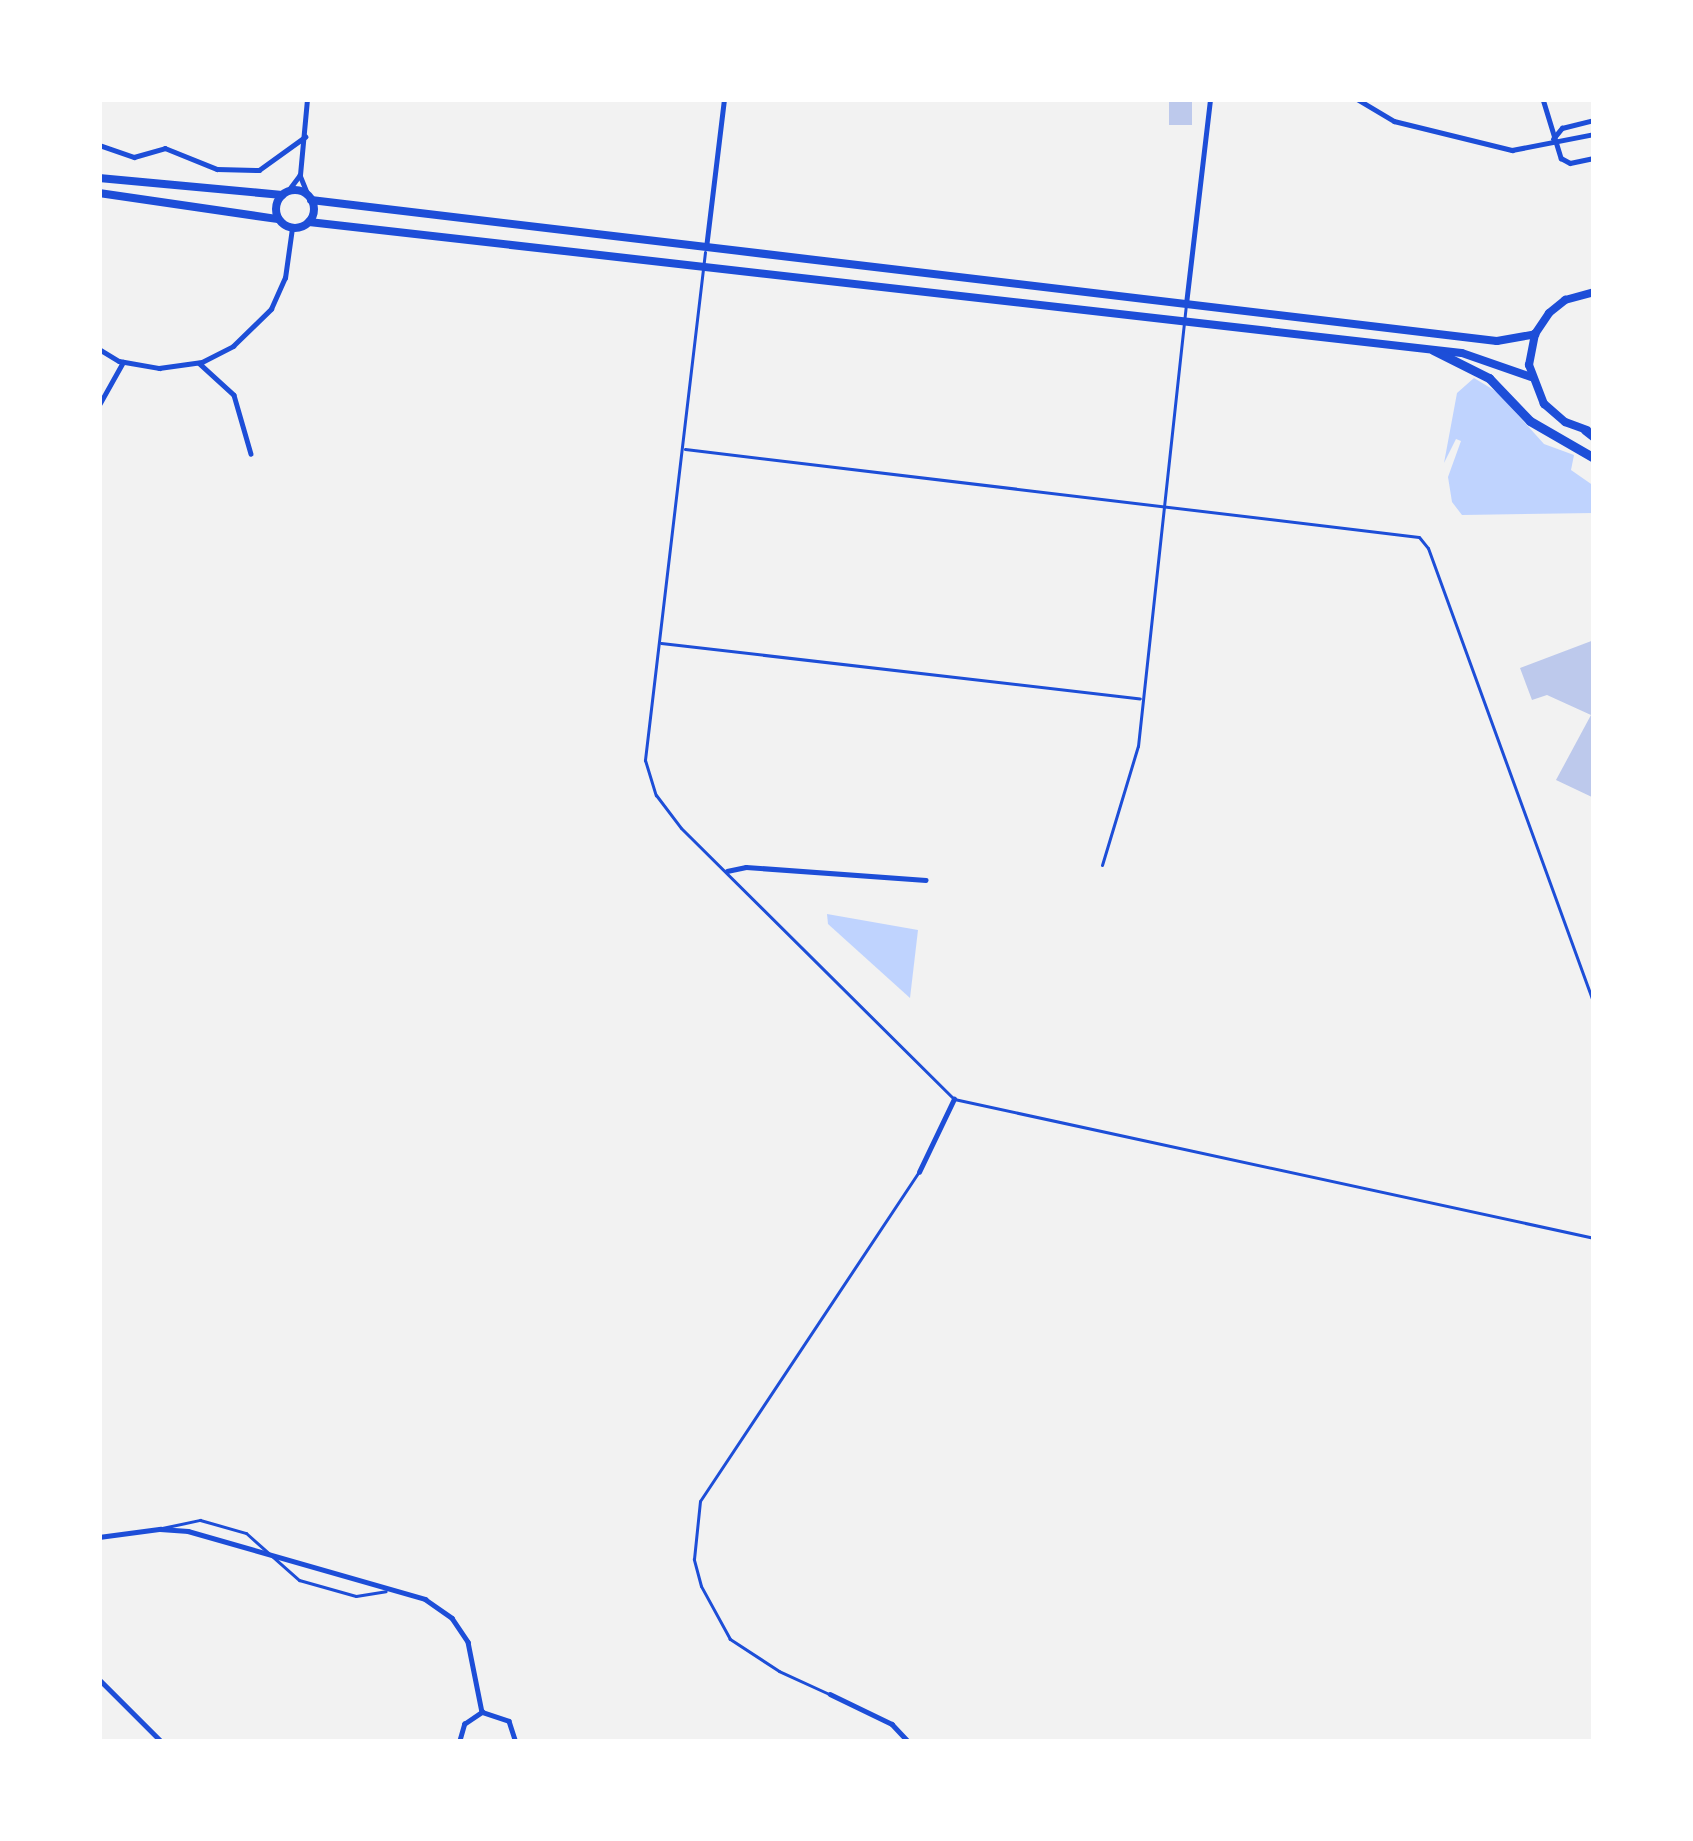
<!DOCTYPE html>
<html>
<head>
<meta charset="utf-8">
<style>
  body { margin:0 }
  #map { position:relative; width:1693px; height:1841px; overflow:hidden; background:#f2f2f2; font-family:"Fira Sans Condensed",sans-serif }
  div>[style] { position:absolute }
  .water>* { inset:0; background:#bfd3fe }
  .building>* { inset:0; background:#bdc9ec; transform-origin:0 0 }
  .service>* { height:3px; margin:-1.5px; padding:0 1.5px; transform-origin:1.5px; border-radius:1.5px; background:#1d4ed8 }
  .minor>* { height:4.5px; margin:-2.25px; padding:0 2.25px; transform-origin:2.25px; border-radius:2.25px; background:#1d4ed8 }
  .primary>* { height:8px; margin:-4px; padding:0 4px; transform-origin:4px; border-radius:4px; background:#1d4ed8 }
  .primary>.ring { margin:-4px; padding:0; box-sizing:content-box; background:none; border:8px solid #1d4ed8; border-radius:50% }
  .motorway>* { height:9px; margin:-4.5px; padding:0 4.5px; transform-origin:4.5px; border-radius:4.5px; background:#1d4ed8 }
  span { translate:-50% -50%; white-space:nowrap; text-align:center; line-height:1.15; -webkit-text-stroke:9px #fff; paint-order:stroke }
  .frame { position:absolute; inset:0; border:102px solid #fff; pointer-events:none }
</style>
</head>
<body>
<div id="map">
  <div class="water">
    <i style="clip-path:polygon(1474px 378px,1497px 392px,1544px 444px,1574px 455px,1571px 470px,1594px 486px,1594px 513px,1462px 515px,1452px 502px,1448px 477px,1461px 441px,1456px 439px,1444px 463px,1457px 393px)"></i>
    <i style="clip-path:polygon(827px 914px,918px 930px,910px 998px,828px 924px)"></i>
  </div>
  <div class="building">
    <i style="left:1169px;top:99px;width:23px;height:26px"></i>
    <i style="clip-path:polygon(1594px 640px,1594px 798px,1556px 780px,1591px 715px,1547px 695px,1532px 700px,1520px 668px)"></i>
  </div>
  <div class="service">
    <i style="left:705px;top:252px;width:512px;rotate:96.74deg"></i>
    <i style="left:645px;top:760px;width:37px;rotate:73deg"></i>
    <i style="left:656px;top:795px;width:41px;rotate:52.9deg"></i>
    <i style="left:681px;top:828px;width:385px;rotate:44.8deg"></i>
    <i style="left:954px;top:1099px;width:655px;rotate:12.25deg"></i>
    <i style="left:685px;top:449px;width:739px;rotate:6.84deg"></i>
    <i style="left:1419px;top:537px;width:14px;rotate:51deg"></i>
    <i style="left:1428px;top:548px;width:486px;rotate:70deg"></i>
    <i style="left:661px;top:643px;width:482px;rotate:6.6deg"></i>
    <i style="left:1102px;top:865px;width:124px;rotate:-73.2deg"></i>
    <i style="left:1138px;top:746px;width:445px;rotate:-83.8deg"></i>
    <i style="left:162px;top:1528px;width:39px;rotate:-12deg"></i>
    <i style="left:200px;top:1520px;width:48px;rotate:15.8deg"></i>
    <i style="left:246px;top:1533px;width:71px;rotate:41.6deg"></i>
    <i style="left:299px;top:1580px;width:59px;rotate:15.7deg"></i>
    <i style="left:356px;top:1596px;width:30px;rotate:-9deg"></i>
    <i style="left:829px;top:1694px;width:55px;rotate:-155.3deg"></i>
    <i style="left:779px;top:1671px;width:59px;rotate:-146.9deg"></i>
    <i style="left:730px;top:1639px;width:60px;rotate:-118.7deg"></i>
    <i style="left:701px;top:1586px;width:28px;rotate:-105deg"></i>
    <i style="left:694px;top:1559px;width:58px;rotate:-84.1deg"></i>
    <i style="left:700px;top:1501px;width:395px;rotate:-56.4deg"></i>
  </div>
  <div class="minor">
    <i style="left:1357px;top:99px;width:43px;rotate:30.7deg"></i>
    <i style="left:1394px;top:121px;width:122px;rotate:13.8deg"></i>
    <i style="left:1512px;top:150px;width:84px;rotate:-11deg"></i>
    <i style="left:1543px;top:99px;width:62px;rotate:73deg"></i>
    <i style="left:1561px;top:158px;width:10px;rotate:29deg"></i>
    <i style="left:1570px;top:163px;width:25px;rotate:-12deg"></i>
    <i style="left:1553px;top:139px;width:14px;rotate:-51deg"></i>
    <i style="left:1562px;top:128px;width:33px;rotate:-14deg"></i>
    <i style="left:99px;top:145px;width:37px;rotate:19deg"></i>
    <i style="left:134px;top:157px;width:32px;rotate:-16deg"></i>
    <i style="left:165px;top:148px;width:56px;rotate:22deg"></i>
    <i style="left:217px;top:169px;width:42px;rotate:1.4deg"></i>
    <i style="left:259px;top:170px;width:57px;rotate:-35.7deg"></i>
    <i style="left:300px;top:175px;width:22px;rotate:68deg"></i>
    <i style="left:287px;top:192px;width:21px;rotate:-53deg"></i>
    <i style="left:300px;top:175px;width:76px;rotate:-84.7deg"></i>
    <i style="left:706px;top:248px;width:150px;rotate:-83.1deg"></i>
    <i style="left:1186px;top:304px;width:206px;rotate:-83.3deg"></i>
    <i style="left:99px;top:349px;width:23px;rotate:31deg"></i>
    <i style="left:119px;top:361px;width:41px;rotate:9.9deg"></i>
    <i style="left:159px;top:368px;width:43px;rotate:-7.9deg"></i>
    <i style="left:202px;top:362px;width:35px;rotate:-27deg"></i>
    <i style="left:233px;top:346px;width:53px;rotate:-44.2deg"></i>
    <i style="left:271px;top:309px;width:34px;rotate:-66deg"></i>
    <i style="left:285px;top:278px;width:50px;rotate:-82deg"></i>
    <i style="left:199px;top:363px;width:47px;rotate:42.4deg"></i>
    <i style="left:234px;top:395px;width:61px;rotate:73.9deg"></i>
    <i style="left:99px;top:405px;width:49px;rotate:-60.8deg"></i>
    <i style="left:727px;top:871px;width:19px;rotate:-12deg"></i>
    <i style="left:746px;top:867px;width:180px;rotate:4.1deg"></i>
    <i style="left:919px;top:1172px;width:81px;rotate:-64.4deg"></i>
    <i style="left:99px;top:1537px;width:62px;rotate:-7.5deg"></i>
    <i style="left:160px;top:1529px;width:28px;rotate:4deg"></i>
    <i style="left:188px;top:1531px;width:247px;rotate:16deg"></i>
    <i style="left:425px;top:1599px;width:33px;rotate:35deg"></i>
    <i style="left:452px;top:1618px;width:29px;rotate:56deg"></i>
    <i style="left:468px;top:1642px;width:71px;rotate:78.7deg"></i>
    <i style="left:99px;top:1679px;width:89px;rotate:45deg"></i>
    <i style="left:830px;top:1694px;width:69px;rotate:25.8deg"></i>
    <i style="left:892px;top:1724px;width:25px;rotate:47deg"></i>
    <i style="left:459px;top:1742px;width:19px;rotate:-74deg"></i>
    <i style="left:464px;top:1724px;width:22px;rotate:-34deg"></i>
    <i style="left:482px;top:1712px;width:28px;rotate:18deg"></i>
    <i style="left:509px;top:1721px;width:22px;rotate:72deg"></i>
  </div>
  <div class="primary">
    <i style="left:99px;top:178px;width:184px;rotate:5.3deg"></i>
    <i class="ring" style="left:276px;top:190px;width:30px;height:30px"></i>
    <i style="left:99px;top:193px;width:181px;rotate:8.3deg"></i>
    <i style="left:311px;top:200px;width:1194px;rotate:6.78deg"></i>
    <i style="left:1497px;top:341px;width:39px;rotate:-10deg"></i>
    <i style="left:309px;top:222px;width:1160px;rotate:6.48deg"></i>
    <i style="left:1462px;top:353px;width:73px;rotate:19.2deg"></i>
    <i style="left:1587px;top:430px;width:23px;rotate:-160deg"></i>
    <i style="left:1565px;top:422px;width:28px;rotate:-139deg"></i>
    <i style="left:1544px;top:404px;width:42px;rotate:-111deg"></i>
    <i style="left:1529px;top:365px;width:32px;rotate:-79deg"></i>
    <i style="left:1535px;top:334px;width:25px;rotate:-56deg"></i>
    <i style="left:1549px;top:313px;width:21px;rotate:-39deg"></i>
    <i style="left:1565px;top:300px;width:30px;rotate:-15deg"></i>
  </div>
  <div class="motorway">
    <i style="left:1433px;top:350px;width:63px;rotate:26.6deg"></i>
    <i style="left:1489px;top:378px;width:59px;rotate:46.4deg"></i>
    <i style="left:1530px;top:421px;width:74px;rotate:30deg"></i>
    <i style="left:1585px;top:430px;width:11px;rotate:38deg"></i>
  </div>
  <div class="frame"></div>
</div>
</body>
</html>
